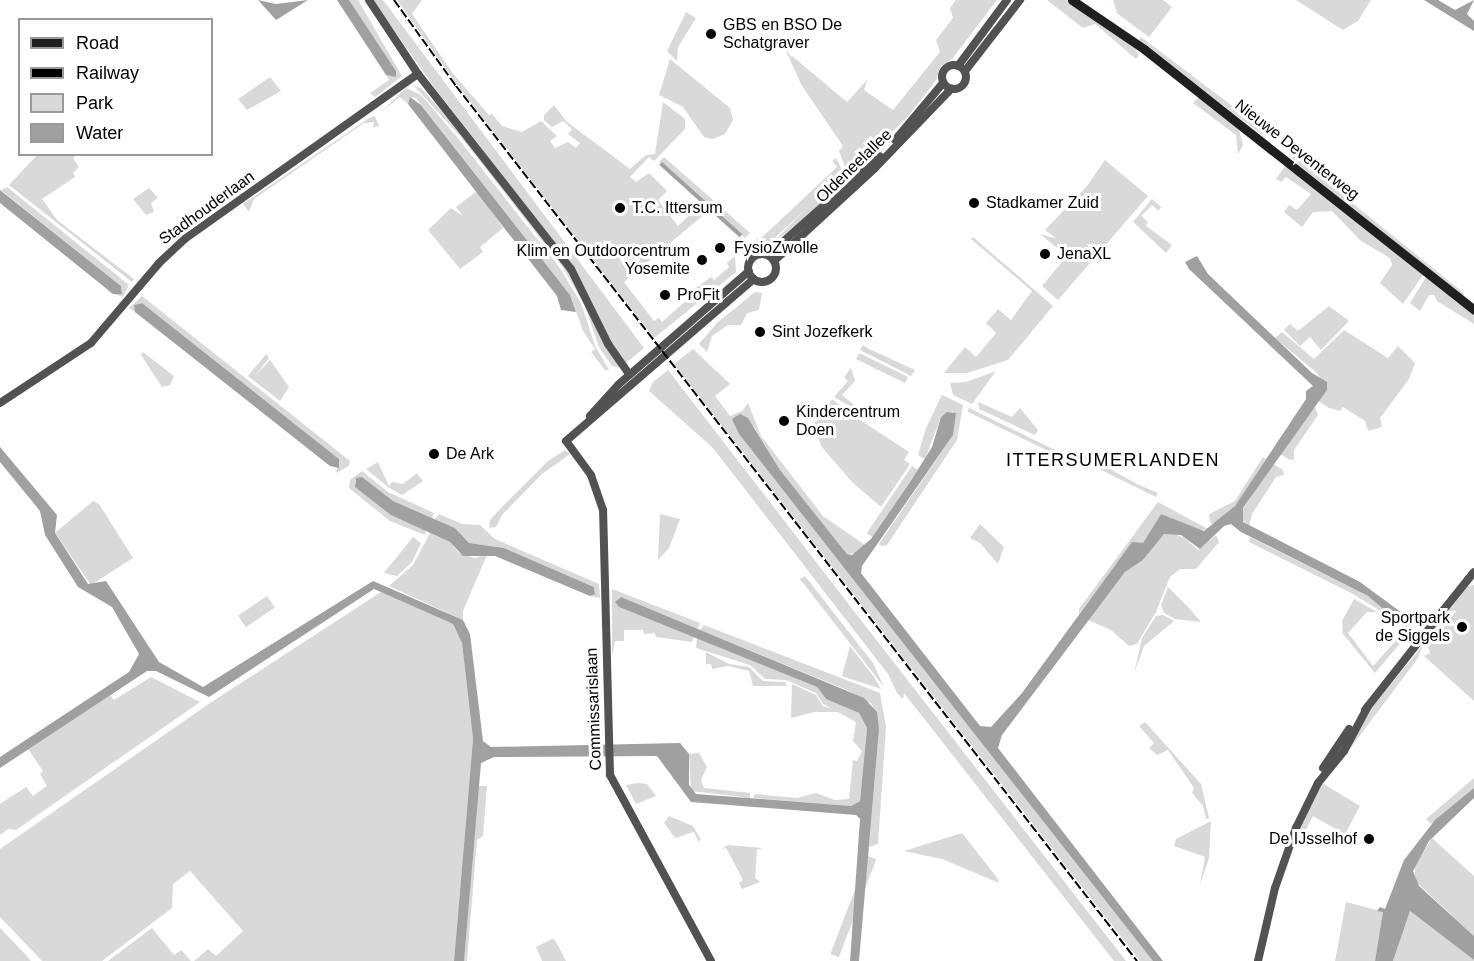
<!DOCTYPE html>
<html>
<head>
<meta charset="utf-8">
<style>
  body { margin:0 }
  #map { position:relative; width:1474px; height:961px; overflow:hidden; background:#fff; font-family:Helvetica,sans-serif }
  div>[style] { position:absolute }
  .green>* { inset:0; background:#d9d9d9; transform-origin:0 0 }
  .water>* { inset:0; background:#a0a0a0; transform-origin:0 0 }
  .tertiary>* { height:8px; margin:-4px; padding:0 4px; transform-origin:4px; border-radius:4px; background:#525252 }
  .tertiary>.ring { margin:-4px; padding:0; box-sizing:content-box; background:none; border:8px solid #525252; border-radius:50% }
  .secondary>* { height:9px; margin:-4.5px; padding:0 4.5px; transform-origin:4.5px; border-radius:4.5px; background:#1f1f1f }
  .rail>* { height:2px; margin-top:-1px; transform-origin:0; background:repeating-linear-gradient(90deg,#000 0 9px,transparent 0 12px) }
  .dots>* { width:16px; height:16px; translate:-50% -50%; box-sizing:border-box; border:3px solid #fff; border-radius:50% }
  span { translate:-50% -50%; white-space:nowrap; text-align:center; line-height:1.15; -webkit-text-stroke:6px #fff; paint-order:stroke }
  .poi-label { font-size:16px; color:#000 }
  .left { translate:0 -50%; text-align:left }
  .right { translate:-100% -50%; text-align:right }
  .street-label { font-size:16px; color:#000 }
  .neighbourhood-label { font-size:18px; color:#000; letter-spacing:1.5px }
  .legend { position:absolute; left:18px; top:18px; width:195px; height:138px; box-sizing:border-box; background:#fff; border:2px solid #999; margin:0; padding:8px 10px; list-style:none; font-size:18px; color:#000 }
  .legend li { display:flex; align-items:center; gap:12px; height:30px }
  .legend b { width:30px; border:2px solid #999 }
</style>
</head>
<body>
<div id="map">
  <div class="green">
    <i style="clip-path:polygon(349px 0,358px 0,402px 76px,375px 97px,370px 93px,389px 80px,386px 75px,392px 76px,396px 71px)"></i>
    <i style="clip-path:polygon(373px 0,383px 0,644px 348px,626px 363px,611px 342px,573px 266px,434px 87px)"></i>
    <i style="clip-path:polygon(397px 0,422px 0,412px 14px,454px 75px,489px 115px,492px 114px,502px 126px,522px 132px,541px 121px,557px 136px,550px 141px,555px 148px,568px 142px,576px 148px,580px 143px,568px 134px,572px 129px,563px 121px,552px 127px,544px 120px,544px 115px,554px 105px,567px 122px,630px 169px,646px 155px,655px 154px,663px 102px,685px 119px,685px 129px,654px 161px,649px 157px,630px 177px,636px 182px,649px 173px,667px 191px,658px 200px,678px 226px,699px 206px,707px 212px,624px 282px,654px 321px,659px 318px,662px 322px,688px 299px,686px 295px,711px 277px,714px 280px,729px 267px,727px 263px,735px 256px,736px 272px,654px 338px,454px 81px)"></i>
    <i style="clip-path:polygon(956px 0,997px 0,952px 59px,940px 67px,937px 79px,909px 115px,878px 147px,845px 167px,839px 151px,843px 146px,802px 86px,786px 51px,847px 102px,868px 79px,864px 90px,893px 110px,940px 52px,936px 40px,953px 18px,950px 8px)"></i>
    <i style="clip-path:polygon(1047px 0,1069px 0,1133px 45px,1139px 55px,1136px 59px,1095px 24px,1083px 28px)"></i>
    <i style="clip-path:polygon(1099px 0,1117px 13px,1113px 0,1163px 0,1172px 7px,1149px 37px)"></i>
    <i style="clip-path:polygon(1296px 0,1371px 0,1358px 21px,1343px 30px)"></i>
    <i style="clip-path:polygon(686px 12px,696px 18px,678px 47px,677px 61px,667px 51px)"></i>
    <i style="left:1141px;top:37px;width:156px;height:5px;rotate:37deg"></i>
    <i style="clip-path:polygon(670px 59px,730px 108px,733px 120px,725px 134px,713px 139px,704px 137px,683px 107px,659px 95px)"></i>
    <i style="clip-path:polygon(270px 77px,281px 91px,247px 110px,238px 99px)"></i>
    <i style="clip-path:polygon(414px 86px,421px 88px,449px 119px,567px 270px,620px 368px,612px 366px,599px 347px,584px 304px,562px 266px,459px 135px)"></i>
    <i style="clip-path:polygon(406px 88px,421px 95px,457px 137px,559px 267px,581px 303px,595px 346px,609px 370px,605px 370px,591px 352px,595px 349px,583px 331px,570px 295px,416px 98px,410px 97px,408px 104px,400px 97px,381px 112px)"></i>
    <i style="clip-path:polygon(1199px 97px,1239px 130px,1243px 145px,1238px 154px,1236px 135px,1193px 103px)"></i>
    <i style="clip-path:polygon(375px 116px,379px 126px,373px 127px,374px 122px,364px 123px,254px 199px,249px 212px,243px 204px,246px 202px,369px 118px)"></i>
    <i style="clip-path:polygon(887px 146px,833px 189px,811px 214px,771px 244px,844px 171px)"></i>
    <i style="clip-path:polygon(1288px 146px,1351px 202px,1465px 294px,1462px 296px,1295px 162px)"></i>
    <i style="clip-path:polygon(38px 154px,77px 155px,73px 158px,79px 167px,73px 173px,75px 177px,42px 199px,57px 220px,134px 279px,132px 282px,9px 185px)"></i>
    <i style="clip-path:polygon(664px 157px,713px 200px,750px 233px,745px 238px,659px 162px)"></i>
    <i style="clip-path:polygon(836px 158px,842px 170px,816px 200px,769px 243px,759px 242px,755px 238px,760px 239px,837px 167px,832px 161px)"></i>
    <i style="clip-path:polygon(1105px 160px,1148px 196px,1058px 300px,1042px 286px,1067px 256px,1040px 234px,1057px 239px,1045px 230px,1087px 186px)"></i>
    <i style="clip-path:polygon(1285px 166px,1423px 275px,1403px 304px,1380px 283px,1392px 265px,1390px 258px,1361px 241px,1332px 211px,1313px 212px,1302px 227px,1284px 212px,1289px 205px,1297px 210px,1311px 194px,1286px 177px,1281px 182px,1276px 179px)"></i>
    <i style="clip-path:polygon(7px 187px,129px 285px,123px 297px,114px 294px,122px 293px,121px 286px,1px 190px)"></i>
    <i style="clip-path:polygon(149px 188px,158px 198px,151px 203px,154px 212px,146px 215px,133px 199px)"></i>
    <i style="clip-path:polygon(477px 191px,503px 228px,480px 247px,483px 252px,460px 269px,428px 230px,451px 208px,463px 216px,456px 207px)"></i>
    <i style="clip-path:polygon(1152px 199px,1161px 207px,1159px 211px,1152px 205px,1141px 216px,1148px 222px,1146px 226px,1172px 245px,1166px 253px,1133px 222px)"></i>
    <i style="clip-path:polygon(973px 237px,1053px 306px,1008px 360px,967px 373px,944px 373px,965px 347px,976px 357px,996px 333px,986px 323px,998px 309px,1011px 320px,1032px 291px,971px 239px)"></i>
    <i style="clip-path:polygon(1426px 277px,1474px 314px,1474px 324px,1437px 301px,1434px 295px,1429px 295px,1420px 311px,1410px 303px)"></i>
    <i style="clip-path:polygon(755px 292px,762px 293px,759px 310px,747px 313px,741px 325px,728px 325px,712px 336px,707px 352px,699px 344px,717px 323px)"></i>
    <i style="clip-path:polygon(142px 296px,350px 461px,349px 466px,336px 473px,339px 459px,142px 303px,134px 305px,135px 312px,129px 308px)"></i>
    <i style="clip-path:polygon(1329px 306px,1349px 321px,1321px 350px,1310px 337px,1300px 346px,1284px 330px,1290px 324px,1298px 331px)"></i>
    <i style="clip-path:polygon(1344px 330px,1388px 358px,1398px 346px,1415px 363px,1409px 379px,1380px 418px,1382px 427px,1368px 431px,1365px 421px,1343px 407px,1340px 411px,1329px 408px,1317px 400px,1327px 390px,1317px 373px,1275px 338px,1282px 332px,1314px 359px)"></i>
    <i style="clip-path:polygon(863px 345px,869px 349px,915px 370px,911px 376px,860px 350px)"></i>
    <i style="clip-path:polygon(693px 349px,730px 384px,715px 396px,730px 416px,742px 411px,748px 403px,761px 436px,823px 516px,865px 545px,859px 553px,847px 554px,780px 470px,753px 425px,739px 434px,1154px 961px,1140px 961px,674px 364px)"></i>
    <i style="clip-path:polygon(143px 352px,174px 376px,170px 385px,162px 387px,141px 355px)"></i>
    <i style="clip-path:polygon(859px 353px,900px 373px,908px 377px,905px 383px,876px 369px,856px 359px)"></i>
    <i style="clip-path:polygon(266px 354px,269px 358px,255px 376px,270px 360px,289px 387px,280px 401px,248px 376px)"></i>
    <i style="clip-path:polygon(851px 368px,855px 381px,842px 395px,865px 414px,872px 406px,881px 413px,878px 417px,865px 415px,834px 397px,848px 381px,844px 377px)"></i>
    <i style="clip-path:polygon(668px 370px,857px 615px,1126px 961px,1114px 961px,904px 693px,903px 699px,897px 693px,888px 674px,713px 448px,649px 391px,653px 382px)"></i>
    <i style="clip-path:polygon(996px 371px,972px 404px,953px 395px,950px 383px,966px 382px)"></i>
    <i style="clip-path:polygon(942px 395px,963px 405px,957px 440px,887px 545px,882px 546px,879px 544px,953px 435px,953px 411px,941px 417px,925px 459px,918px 455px,926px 428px)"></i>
    <i style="clip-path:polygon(832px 399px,846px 410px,838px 416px,848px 412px,909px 452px,904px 460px,910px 464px,881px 507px,852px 482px,821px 446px,814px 423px,829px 412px,812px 422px)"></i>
    <i style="clip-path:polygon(978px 402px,1012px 417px,1020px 408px,1038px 430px,1035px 435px,979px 409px)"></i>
    <i style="clip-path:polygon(1314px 405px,1318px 415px,1294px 450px,1294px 460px,1288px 459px,1280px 454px)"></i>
    <i style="left:969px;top:408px;width:118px;height:4px;rotate:26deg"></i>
    <i style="clip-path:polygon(565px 450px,570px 454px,542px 474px,502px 515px,496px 527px,489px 528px,490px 520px,504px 505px,548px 461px)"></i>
    <i style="clip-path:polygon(1083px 454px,1137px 484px,1158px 493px,1156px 497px,1079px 459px)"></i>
    <i style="clip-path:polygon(1263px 457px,1266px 459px,1235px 506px,1213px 525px,1210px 522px,1209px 514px,1235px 501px)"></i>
    <i style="clip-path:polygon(378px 462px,389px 486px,392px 482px,403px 484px,417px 473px,423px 481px,402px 495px,388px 487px,366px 469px)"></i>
    <i style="clip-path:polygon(1272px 463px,1283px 470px,1284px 475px,1276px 477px,1252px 514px,1249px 526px,1242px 520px,1242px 511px)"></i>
    <i style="left:912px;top:466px;width:7px;height:81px;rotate:34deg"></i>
    <i style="clip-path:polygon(362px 471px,388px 492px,434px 513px,432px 518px,393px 501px,362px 478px,355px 480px,355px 487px,391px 514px,426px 531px,425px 535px,390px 521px,349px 488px,350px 480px)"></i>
    <i style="clip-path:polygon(93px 501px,99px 504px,133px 558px,91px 585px,55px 533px)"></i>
    <i style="clip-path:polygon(1158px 502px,1208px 529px,1198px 531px,1161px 514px,1143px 543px,1132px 543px,1079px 614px,1079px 609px)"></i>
    <i style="clip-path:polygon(439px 514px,462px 524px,480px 525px,495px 539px,599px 584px,600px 598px,590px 596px,595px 592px,594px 587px,504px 548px,469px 543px,455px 528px,435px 519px)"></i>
    <i style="clip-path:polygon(660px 514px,680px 519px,669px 548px,658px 560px)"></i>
    <i style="clip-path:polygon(980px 524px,1004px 547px,998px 564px,980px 543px,970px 538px)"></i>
    <i style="clip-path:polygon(430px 533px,450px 542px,459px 553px,475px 558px,487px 555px,463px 611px,463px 620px,389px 586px,413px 565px)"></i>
    <i style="clip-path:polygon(1172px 533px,1185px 538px,1198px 550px,1216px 535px,1219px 542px,1196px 569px,1180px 569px,1170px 577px,1156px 612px,1137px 644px,1129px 646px,1111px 630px,1088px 620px,1125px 572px,1143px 560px,1164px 534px)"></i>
    <i style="clip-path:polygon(413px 537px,421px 543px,412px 562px,397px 576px,384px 573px)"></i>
    <i style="clip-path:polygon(1250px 537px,1368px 596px,1395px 620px,1353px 594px,1249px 542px)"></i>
    <i style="clip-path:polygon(805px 576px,873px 663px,884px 687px,800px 579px)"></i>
    <i style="clip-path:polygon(1474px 585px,1474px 701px,1424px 656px,1430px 653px,1426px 639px,1468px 586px)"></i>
    <i style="clip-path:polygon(1168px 587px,1189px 608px,1201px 622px,1175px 619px,1164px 613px,1161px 605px)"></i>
    <i style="clip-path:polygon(612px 589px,700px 623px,698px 629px,621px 597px,616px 602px,619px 607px,694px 637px,692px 642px,656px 637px,655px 633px,644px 634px,643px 630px,624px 630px,624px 641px,615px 641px,612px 656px)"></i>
    <i style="clip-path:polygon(381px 592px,453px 624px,462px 643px,473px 739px,454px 961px,194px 961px,208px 949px,216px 956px,243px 931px,190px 871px,173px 884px,172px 908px,102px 961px,42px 961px,0 917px,0 849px,210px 703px)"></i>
    <i style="left:267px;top:596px;width:14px;height:35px;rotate:56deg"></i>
    <i style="clip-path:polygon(1354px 599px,1377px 612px,1367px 612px,1348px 633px,1373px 666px,1400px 636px,1403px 640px,1375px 673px,1343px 634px,1342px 621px)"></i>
    <i style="clip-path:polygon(1163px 615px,1174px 621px,1144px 646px,1134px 673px,1142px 638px,1156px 616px)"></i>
    <i style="clip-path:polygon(704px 625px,880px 693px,886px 727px,878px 844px,869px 847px,879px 730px,872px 704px,847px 690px,700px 630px)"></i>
    <i style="clip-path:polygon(697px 638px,817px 687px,826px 699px,859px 713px,867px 728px,860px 801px,851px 806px,753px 798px,755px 794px,797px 798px,816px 793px,835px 800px,849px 799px,853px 760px,857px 761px,862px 751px,853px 741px,856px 722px,823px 704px,816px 693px,786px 680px,765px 679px,750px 665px,696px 648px)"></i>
    <i style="clip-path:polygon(1423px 645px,1418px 658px,1349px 750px,1365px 716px)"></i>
    <i style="clip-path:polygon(850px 646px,874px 677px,881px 689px,842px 676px)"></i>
    <i style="clip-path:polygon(706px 652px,729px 664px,749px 667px,763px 681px,785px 682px,787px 686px,753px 686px,749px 671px,728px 666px,712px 669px,711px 664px,706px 664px)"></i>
    <i style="clip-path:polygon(151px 677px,200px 702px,16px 830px,8px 829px,0 835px,0 804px,26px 787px,33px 796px,47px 786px,40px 774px,43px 771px,28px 749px,110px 695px,114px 700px)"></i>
    <i style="clip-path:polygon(792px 684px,816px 695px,823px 706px,841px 712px,814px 712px,791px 718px)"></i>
    <i style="clip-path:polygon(1145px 722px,1201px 784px,1209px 818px,1206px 819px,1203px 806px,1192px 793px,1194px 788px,1168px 750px,1157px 755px,1149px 748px,1154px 743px,1139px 726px)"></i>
    <i style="clip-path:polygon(699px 753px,707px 767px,701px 780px,704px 788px,750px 793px,750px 798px,691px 791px,689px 754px)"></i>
    <i style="clip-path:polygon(1474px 778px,1474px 788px,1431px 824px,1426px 819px)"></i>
    <i style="clip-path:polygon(638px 783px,647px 784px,656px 796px,636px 804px,626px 785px)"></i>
    <i style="clip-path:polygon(1322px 783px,1360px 806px,1345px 834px,1313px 816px,1301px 840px,1296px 838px)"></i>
    <i style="clip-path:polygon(478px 786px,487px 786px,483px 836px,477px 840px,467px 961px,464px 961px)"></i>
    <i style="clip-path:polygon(669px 816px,693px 826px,701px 840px,698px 841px,694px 832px,675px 838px,664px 823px)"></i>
    <i style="clip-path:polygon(1211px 821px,1209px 858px,1200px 885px,1205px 857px,1174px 846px,1176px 839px)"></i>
    <i style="clip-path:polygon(962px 833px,998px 879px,999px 883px,942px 859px,904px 851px)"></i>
    <i style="clip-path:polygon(1432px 838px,1474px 876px,1474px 936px,1415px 881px,1415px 865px)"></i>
    <i style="clip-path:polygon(728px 845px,763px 848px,757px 850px,755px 878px,760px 882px,742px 889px,739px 883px,743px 880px,731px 857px,726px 848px,721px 849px)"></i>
    <i style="left:868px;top:856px;width:9px;height:105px;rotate:21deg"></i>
    <i style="clip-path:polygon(1346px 902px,1384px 912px,1375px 961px,1335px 961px)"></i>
    <i style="clip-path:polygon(1410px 911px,1474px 960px,1474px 961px,1393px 961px)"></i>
    <i style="clip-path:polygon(0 928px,25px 954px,31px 961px,0 961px)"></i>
    <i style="clip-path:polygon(152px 928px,174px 955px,181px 950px,191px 961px,108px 961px)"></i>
    <i style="clip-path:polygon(552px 939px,555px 940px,566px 961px,542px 961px,536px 947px)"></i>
  </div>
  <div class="water">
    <i style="clip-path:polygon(258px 0,276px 4px,308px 0,276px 20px)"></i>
    <i style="clip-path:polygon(337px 0,349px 0,396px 71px,396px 77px,386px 75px)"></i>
    <i style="clip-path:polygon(1424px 0,1438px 0,1455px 10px,1474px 0,1467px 14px,1474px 21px,1474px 31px)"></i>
    <i style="clip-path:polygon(410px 97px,421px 105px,570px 295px,576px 312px,561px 310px,557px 296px,408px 104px)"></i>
    <i style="left:662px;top:162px;width:108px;height:4px;rotate:42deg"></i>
    <i style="clip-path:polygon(0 190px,121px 286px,122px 294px,113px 294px,0 203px)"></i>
    <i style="clip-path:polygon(1197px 256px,1208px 274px,1312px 373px,1327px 382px,1327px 390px,1243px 508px,1243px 522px,1360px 582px,1413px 621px,1406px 629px,1368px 596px,1241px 532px,1231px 524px,1224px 526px,1200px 549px,1181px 535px,1164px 534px,1143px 560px,1125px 572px,1002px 735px,998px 748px,1163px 961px,1153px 961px,739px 434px,732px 419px,740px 414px,748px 418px,780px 470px,847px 554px,852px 555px,871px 539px,912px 479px,932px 447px,941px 417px,947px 412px,956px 413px,953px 435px,862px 566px,861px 573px,980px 726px,991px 727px,1022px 693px,1132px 542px,1143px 543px,1161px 514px,1204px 531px,1235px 506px,1306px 399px,1306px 391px,1313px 386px,1189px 269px,1185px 262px)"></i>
    <i style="clip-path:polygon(142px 303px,339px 459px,339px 468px,330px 466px,135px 312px,134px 305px)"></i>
    <i style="clip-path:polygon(0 447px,57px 515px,55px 533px,88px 584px,106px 581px,159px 662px,203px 687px,373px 581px,463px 620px,470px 634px,483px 741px,491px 747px,680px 743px,689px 754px,689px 785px,696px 794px,851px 806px,860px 801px,867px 728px,859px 713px,826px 699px,817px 687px,619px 607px,615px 602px,621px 597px,864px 698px,877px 712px,879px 730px,859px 961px,850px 961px,860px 819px,856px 815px,691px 802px,657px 756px,494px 757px,481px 763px,464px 961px,454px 961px,473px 739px,462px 643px,453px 624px,374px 589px,209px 697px,156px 671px,147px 671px,0 768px,0 757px,129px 672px,139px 654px,112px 607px,78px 587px,45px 535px,40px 511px,0 462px)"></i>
    <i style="clip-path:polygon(362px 477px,393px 501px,455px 528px,469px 543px,504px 548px,594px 587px,595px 594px,590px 596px,495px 556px,463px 556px,450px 542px,391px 515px,355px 487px,356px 478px)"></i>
    <i style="clip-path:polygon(1474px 788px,1474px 798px,1429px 841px,1413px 871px,1419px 886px,1474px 936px,1474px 960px,1410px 911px,1393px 961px,1375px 961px,1383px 912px,1377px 911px,1380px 907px,1385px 909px,1404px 860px,1435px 820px)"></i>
  </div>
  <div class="tertiary">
    <i style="left:369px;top:0;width:89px;rotate:56.5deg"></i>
    <i style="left:418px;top:74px;width:248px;rotate:51.9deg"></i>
    <i style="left:571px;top:269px;width:84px;rotate:63.7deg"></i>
    <i style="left:608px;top:344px;width:37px;rotate:55deg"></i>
    <i class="ring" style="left:942px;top:65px;width:16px;height:16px"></i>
    <i style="left:958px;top:66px;width:82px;rotate:-53.4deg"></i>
    <i style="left:965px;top:71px;width:90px;rotate:-52.2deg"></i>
    <i style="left:895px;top:140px;width:75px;rotate:-49.9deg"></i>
    <i class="ring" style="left:748px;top:254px;width:20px;height:20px"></i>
    <i style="left:768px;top:255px;width:149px;rotate:-41.5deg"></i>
    <i style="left:774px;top:261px;width:137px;rotate:-42.6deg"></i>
    <i style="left:875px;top:168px;width:110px;rotate:-46.1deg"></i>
    <i style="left:0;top:403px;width:109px;rotate:-33.4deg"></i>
    <i style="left:91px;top:343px;width:105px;rotate:-49.6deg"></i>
    <i style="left:159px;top:263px;width:37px;rotate:-43deg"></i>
    <i style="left:186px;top:238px;width:284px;rotate:-35.3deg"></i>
    <i style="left:590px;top:416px;width:43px;rotate:-47.8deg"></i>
    <i style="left:619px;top:384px;width:172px;rotate:-41deg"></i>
    <i style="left:1433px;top:623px;width:65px;rotate:-51.2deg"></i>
    <i style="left:1365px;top:710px;width:113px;rotate:-51.8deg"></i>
    <i style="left:1323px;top:768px;width:47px;rotate:-56.3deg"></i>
    <i style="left:711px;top:961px;width:212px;rotate:-118.5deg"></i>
    <i style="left:610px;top:775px;width:265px;rotate:-91.5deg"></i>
    <i style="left:603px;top:510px;width:37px;rotate:-109deg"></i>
    <i style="left:591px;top:475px;width:42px;rotate:-126.3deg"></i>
    <i style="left:566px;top:441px;width:248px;rotate:-40.8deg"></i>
    <i style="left:1258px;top:961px;width:75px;rotate:-76.9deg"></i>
    <i style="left:1275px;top:888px;width:64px;rotate:-70.7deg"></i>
    <i style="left:1296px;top:828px;width:50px;rotate:-63.9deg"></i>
    <i style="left:1318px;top:783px;width:41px;rotate:-50.9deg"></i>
    <i style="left:1344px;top:751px;width:51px;rotate:-61.9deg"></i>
  </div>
  <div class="secondary">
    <i style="left:1072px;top:0;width:87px;rotate:34.2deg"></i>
    <i style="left:1144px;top:49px;width:421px;rotate:38.3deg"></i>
  </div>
  <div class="rail">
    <i style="left:394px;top:0;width:106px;rotate:54.2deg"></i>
    <i style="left:456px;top:86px;width:1109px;rotate:52.11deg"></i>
  </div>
  <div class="dots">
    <i style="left:711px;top:34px;background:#000"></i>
    <i style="left:974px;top:203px;background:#000"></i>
    <i style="left:620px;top:208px;background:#000"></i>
    <i style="left:720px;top:248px;background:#000"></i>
    <i style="left:1045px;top:254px;background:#000"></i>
    <i style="left:702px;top:260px;background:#000"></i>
    <i style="left:665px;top:295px;background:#000"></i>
    <i style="left:760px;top:332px;background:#000"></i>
    <i style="left:784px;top:421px;background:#000"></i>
    <i style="left:434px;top:454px;background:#000"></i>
    <i style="left:1462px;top:627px;background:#000"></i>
    <i style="left:1369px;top:839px;background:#000"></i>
  </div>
  <div class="poi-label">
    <span class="left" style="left:723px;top:34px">GBS en BSO De<br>Schatgraver</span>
    <span class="left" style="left:986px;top:203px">Stadkamer Zuid</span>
    <span class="left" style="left:632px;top:208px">T.C. Ittersum</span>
    <span class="left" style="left:734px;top:248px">FysioZwolle</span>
    <span class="right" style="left:690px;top:260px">Klim en Outdoorcentrum<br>Yosemite</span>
    <span class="left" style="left:1057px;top:254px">JenaXL</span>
    <span class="left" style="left:677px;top:295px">ProFit</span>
    <span class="left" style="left:772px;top:332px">Sint Jozefkerk</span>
    <span class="left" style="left:796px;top:421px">Kindercentrum<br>Doen</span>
    <span class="left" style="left:446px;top:454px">De Ark</span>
    <span class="right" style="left:1450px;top:627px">Sportpark<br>de Siggels</span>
    <span class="right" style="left:1357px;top:839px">De IJsselhof</span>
  </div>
  <div class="street-label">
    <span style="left:1297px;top:150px;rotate:38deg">Nieuwe Deventerweg</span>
    <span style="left:854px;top:166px;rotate:-44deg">Oldeneelallee</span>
    <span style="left:207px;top:208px;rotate:-36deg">Stadhouderlaan</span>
    <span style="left:594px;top:709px;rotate:-92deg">Commissarislaan</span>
  </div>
  <div class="neighbourhood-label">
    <span style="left:1113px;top:460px">ITTERSUMERLANDEN</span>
  </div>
  <ul class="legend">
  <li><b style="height:8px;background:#1f1f1f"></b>Road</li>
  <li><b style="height:8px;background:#000"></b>Railway</li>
  <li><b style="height:16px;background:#d9d9d9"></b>Park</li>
  <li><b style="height:16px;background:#a0a0a0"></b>Water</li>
  </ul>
</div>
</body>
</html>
